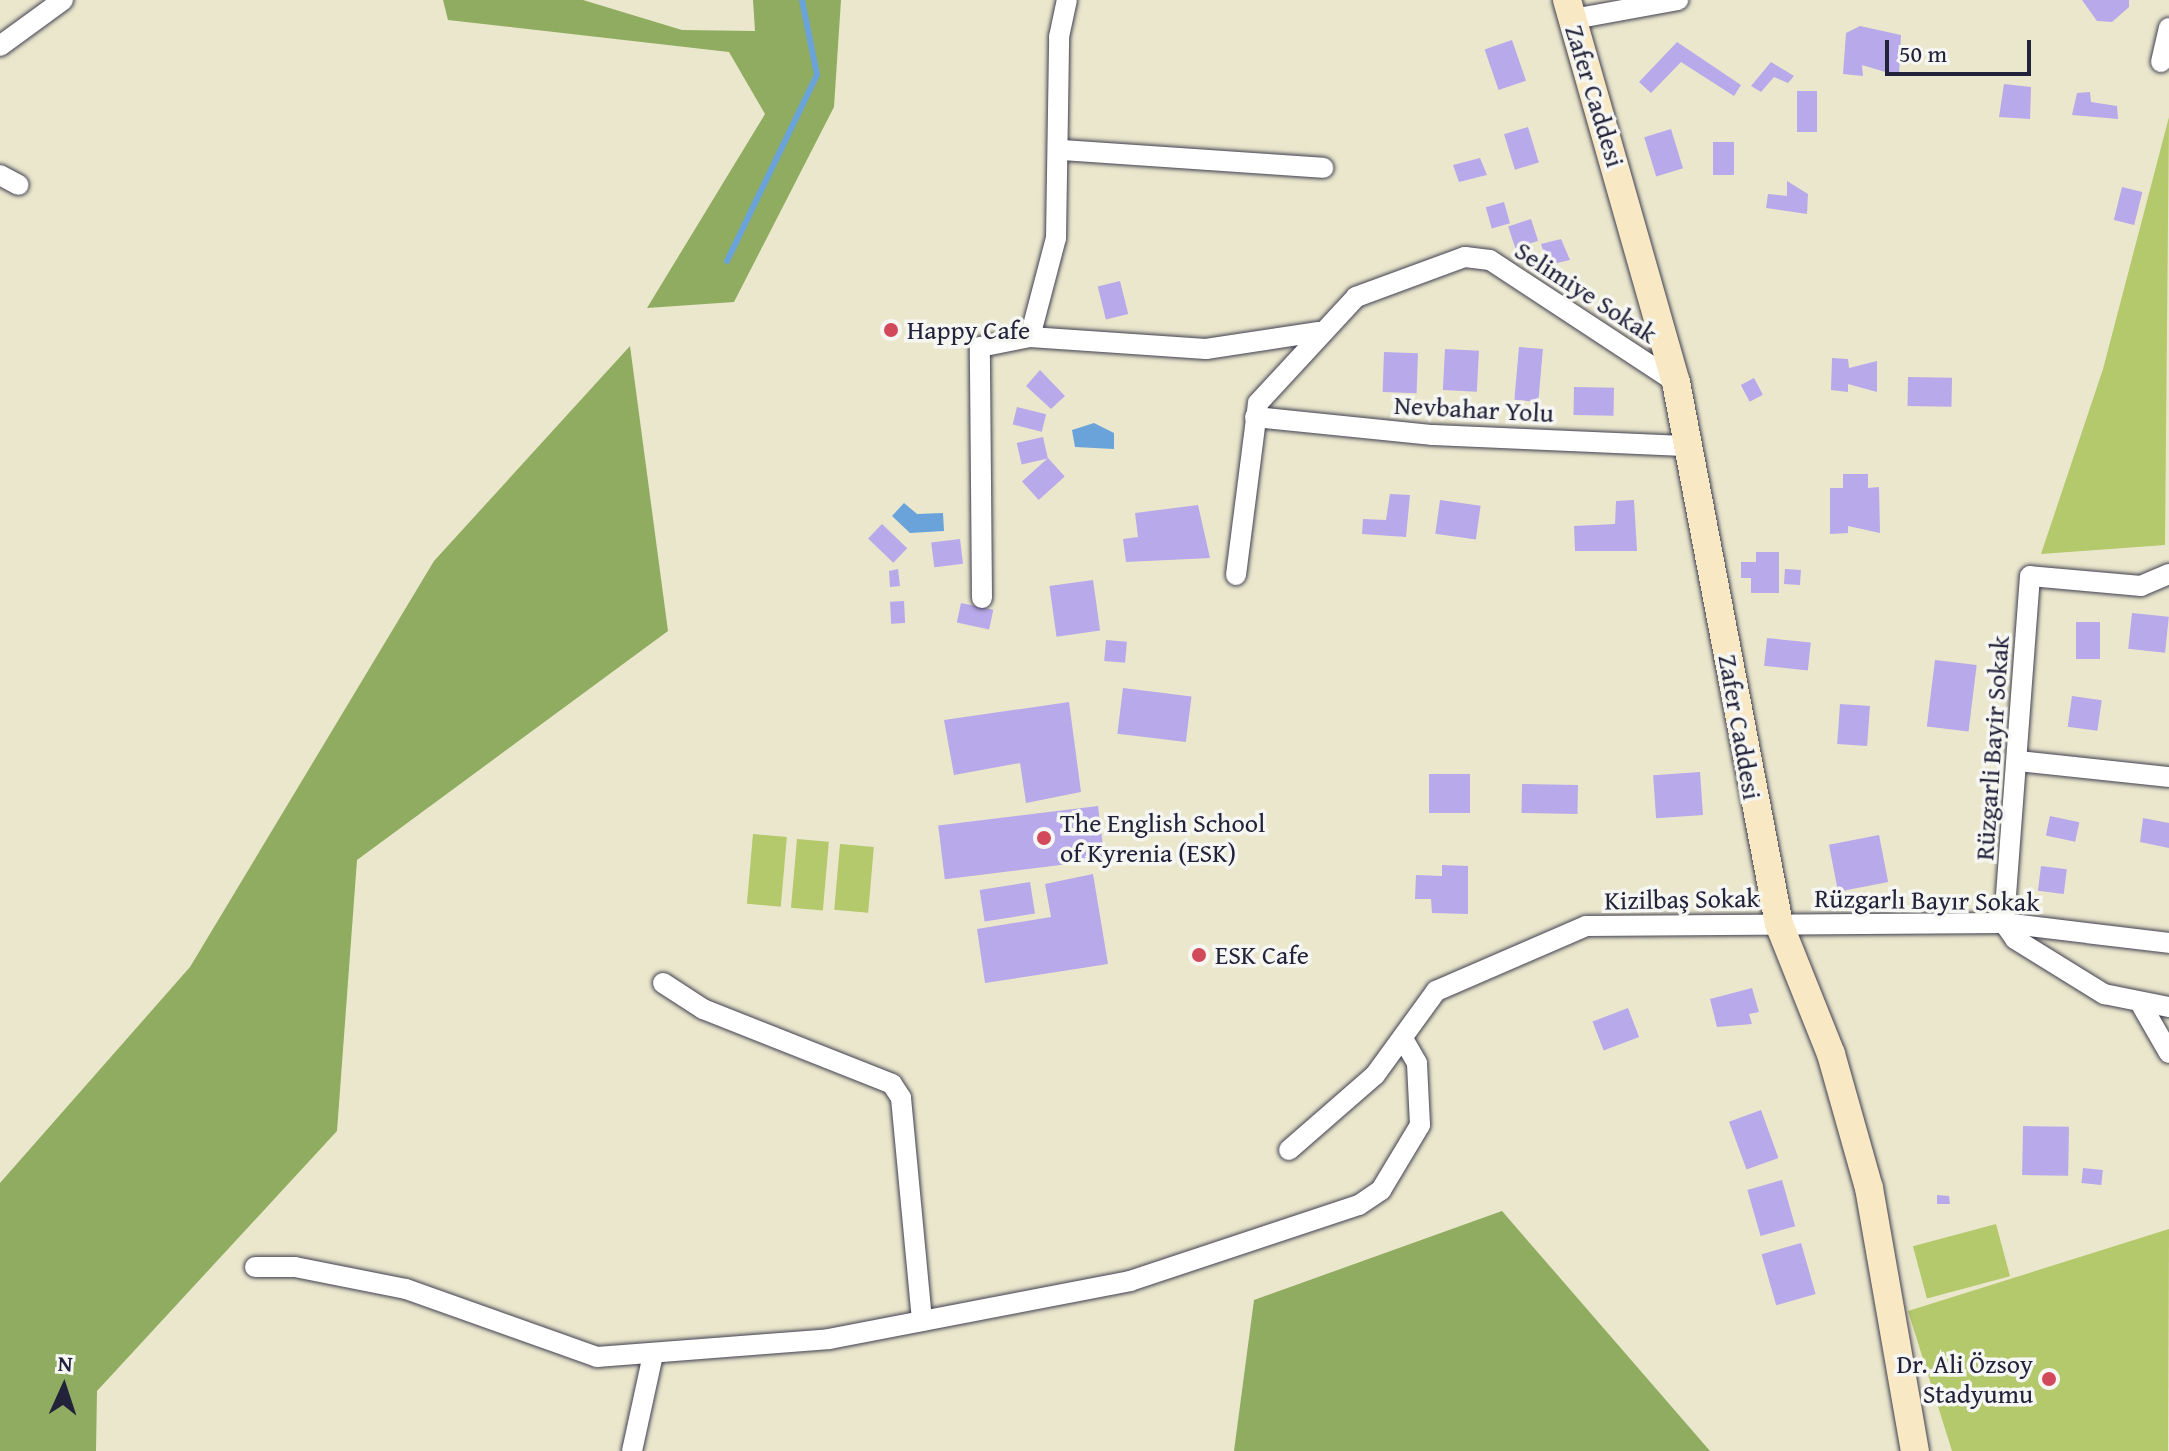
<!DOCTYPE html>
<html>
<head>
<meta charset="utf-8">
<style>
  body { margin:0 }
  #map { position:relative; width:2169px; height:1451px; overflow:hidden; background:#ebe7cd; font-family:"Gentium Book Plus",serif }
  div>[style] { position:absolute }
  .green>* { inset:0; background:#b4c86c; transform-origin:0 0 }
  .forest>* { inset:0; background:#8fac60 }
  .water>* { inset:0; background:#69a3d9 }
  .stream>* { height:6px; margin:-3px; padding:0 3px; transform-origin:3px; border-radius:3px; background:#69a3d9 }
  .building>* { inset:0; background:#b8a9ea; transform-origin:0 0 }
  .roads { filter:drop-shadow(0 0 2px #404051) drop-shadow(0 0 2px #404051) }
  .street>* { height:20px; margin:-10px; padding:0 10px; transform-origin:10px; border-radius:10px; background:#fff }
  .secondary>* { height:28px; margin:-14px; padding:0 14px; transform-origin:14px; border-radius:14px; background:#f8e8c3 }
  .dots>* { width:22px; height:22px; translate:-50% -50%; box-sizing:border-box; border:4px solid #f6f6f2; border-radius:50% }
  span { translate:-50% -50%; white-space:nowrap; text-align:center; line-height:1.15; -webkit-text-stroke:7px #f6f6f2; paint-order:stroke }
  .street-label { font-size:26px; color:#22223b }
  .poi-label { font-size:26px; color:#22223b }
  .left { translate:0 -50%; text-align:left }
  .right { translate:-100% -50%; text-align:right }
  .north { position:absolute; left:24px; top:1347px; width:80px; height:80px; -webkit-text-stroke:6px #f6f6f2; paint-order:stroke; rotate:3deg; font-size:22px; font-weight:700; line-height:32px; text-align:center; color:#22223b }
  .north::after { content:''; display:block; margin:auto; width:28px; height:36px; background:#22223b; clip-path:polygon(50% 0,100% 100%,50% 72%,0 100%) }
  .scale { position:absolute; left:1885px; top:40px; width:146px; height:36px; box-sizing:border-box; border:4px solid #22223b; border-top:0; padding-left:10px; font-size:24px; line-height:28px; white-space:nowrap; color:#22223b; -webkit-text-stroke:6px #f6f6f2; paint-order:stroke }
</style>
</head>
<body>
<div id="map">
  <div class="green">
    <i style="clip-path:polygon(2169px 117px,2165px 545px,2041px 554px,2103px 369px)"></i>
    <i style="left:753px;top:834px;width:34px;height:70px;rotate:5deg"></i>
    <i style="left:797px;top:839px;width:32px;height:69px;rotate:5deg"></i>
    <i style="left:840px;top:844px;width:34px;height:66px;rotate:5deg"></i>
    <i style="left:1996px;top:1224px;width:54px;height:86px;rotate:75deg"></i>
    <i style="clip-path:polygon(2169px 1229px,2168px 1451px,1952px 1451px,1908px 1311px)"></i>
  </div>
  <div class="forest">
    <i style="clip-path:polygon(443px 0,583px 0,682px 30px,755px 31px,753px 0,841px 0,834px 107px,734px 302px,647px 308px,765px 114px,729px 52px,448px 20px)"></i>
    <i style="clip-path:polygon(630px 346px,668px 631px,357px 860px,337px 1131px,97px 1391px,96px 1451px,0 1451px,0 1183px,190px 967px,434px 561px)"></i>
    <i style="clip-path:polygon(1502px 1211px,1710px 1451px,1234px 1451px,1254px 1300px)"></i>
  </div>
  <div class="water">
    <i style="clip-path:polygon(1094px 423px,1114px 433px,1114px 449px,1075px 447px,1072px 430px)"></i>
    <i style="clip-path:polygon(904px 503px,917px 514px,943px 513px,944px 531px,910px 533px,892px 516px)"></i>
  </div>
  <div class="stream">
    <i style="left:727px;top:261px;width:207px;rotate:-64.2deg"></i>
    <i style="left:817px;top:75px;width:76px;rotate:-101.3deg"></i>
  </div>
  <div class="building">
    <i style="clip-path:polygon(2082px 0,2129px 0,2129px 7px,2112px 22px,2097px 21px)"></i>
    <i style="clip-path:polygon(1860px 26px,1901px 35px,1899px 76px,1862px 65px,1863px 76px,1843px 74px,1846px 33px)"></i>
    <i style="left:1512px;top:40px;width:43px;height:29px;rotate:71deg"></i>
    <i style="clip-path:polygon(1677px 42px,1741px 85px,1734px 96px,1681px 62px,1651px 93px,1639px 82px)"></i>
    <i style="clip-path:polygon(1771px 62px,1794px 76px,1788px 83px,1774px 77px,1761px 92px,1751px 86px)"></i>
    <i style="clip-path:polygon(2004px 84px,2031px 87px,2030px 119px,1999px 117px)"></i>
    <i style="left:1797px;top:91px;width:20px;height:41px"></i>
    <i style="clip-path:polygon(2090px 92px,2091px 102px,2117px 106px,2118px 119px,2072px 115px,2077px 93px)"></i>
    <i style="left:1528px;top:127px;width:37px;height:25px;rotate:73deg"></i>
    <i style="left:1671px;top:129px;width:41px;height:28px;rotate:73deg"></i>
    <i style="left:1713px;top:142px;width:21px;height:33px"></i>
    <i style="clip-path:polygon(1480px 158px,1487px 175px,1459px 182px,1453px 165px)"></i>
    <i style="clip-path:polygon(1787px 181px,1808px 194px,1807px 214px,1766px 208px,1768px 194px,1787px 196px)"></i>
    <i style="left:2122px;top:187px;width:21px;height:34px;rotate:14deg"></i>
    <i style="left:1504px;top:202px;width:22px;height:19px;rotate:74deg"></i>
    <i style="left:1531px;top:219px;width:23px;height:24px;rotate:72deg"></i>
    <i style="clip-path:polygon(1561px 239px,1570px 260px,1548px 265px,1541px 244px)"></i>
    <i style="left:1120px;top:281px;width:34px;height:23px;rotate:76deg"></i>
    <i style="left:1519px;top:347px;width:24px;height:53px;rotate:5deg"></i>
    <i style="left:1445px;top:349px;width:34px;height:41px;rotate:3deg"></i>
    <i style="left:1384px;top:352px;width:34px;height:40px;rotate:2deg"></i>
    <i style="clip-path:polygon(1832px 358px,1848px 359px,1849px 368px,1877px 361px,1877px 392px,1848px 384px,1848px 392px,1831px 390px)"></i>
    <i style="clip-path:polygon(1040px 370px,1065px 396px,1051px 409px,1026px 386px)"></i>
    <i style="left:1908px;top:377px;width:44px;height:29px;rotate:1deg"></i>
    <i style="left:1754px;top:378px;width:19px;height:15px;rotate:62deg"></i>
    <i style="left:1574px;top:387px;width:40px;height:28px;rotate:1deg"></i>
    <i style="left:1017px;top:407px;width:30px;height:18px;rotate:14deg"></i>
    <i style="left:1043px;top:437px;width:22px;height:27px;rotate:77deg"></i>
    <i style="left:1048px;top:458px;width:25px;height:35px;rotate:48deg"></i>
    <i style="clip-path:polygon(1843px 474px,1868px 474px,1868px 488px,1879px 487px,1880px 533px,1848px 526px,1848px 533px,1830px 534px,1830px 488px,1843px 488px)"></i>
    <i style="clip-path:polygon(1390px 494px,1410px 495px,1406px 537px,1362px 534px,1363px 519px,1386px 520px)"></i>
    <i style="left:1440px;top:500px;width:41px;height:34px;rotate:8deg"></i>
    <i style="clip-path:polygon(1634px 500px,1637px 551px,1575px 551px,1574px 526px,1615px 524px,1616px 501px)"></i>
    <i style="clip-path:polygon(1198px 505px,1210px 558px,1126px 562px,1123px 539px,1138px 537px,1135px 513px)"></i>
    <i style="left:882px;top:524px;width:35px;height:20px;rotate:44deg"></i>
    <i style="left:960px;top:539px;width:25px;height:29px;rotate:83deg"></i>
    <i style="clip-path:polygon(1756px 552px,1779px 552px,1779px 593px,1751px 593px,1751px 578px,1741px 578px,1741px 562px,1756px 562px)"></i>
    <i style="clip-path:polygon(898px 569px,900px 586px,890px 587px,889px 571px)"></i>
    <i style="left:1785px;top:569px;width:16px;height:15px;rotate:4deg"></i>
    <i style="left:1093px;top:580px;width:51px;height:44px;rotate:82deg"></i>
    <i style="left:904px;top:601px;width:22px;height:14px;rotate:87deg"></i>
    <i style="left:961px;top:603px;width:33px;height:20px;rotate:12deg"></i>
    <i style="left:2132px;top:613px;width:37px;height:36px;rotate:6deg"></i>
    <i style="left:2076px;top:622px;width:24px;height:37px"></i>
    <i style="left:1767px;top:638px;width:44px;height:28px;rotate:6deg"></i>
    <i style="left:1106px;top:640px;width:21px;height:21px;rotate:5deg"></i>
    <i style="left:1935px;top:660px;width:42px;height:67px;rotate:7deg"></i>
    <i style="left:1123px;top:688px;width:69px;height:46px;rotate:7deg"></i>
    <i style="left:2072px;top:696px;width:30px;height:31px;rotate:8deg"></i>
    <i style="clip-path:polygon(1069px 702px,1081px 792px,1026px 803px,1020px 763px,954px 775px,944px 720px)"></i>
    <i style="left:1840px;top:704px;width:30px;height:40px;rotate:4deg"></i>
    <i style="left:1700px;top:772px;width:43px;height:47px;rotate:86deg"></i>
    <i style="left:1429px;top:774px;width:41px;height:39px"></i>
    <i style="left:1522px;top:784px;width:56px;height:29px;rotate:1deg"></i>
    <i style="left:1098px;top:806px;width:54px;height:161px;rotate:83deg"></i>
    <i style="left:2050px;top:816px;width:30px;height:20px;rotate:12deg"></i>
    <i style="clip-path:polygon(2143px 818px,2169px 823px,2169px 848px,2140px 842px)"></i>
    <i style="left:1879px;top:835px;width:48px;height:51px;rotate:79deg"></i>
    <i style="clip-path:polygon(1442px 865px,1468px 866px,1468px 914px,1432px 913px,1431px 899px,1415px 899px,1416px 875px,1442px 876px)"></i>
    <i style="left:2041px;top:866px;width:26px;height:25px;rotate:7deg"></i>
    <i style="clip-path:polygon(1093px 874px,1108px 964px,985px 983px,977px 929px,1051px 917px,1045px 884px)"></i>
    <i style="left:1030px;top:882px;width:32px;height:51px;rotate:81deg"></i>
    <i style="clip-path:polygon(1752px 988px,1759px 1012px,1749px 1014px,1752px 1024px,1717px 1027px,1710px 999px)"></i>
    <i style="left:1628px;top:1008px;width:31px;height:38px;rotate:69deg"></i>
    <i style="left:1761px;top:1110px;width:51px;height:34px;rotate:70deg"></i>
    <i style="left:2023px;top:1126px;width:46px;height:49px;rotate:1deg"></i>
    <i style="left:2083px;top:1168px;width:20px;height:15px;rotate:6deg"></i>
    <i style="left:1782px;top:1180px;width:48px;height:36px;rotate:74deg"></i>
    <i style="clip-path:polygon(1937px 1195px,1949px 1196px,1950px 1204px,1937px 1204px)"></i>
    <i style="left:1801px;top:1243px;width:53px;height:41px;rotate:74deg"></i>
  </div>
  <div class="roads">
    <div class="street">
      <i style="left:1573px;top:19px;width:107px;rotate:-10.3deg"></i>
      <i style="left:0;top:46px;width:78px;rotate:-36.1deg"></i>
      <i style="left:2161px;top:62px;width:35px;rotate:-77deg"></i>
      <i style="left:1061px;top:150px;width:263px;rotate:3.9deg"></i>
      <i style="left:0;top:175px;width:21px;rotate:28deg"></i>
      <i style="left:1030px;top:337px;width:102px;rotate:-75.3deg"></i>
      <i style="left:1056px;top:238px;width:201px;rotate:-89.1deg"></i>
      <i style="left:1059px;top:37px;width:38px;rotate:-78deg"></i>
      <i style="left:1255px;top:417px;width:179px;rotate:5.8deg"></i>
      <i style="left:1433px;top:435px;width:257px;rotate:2.5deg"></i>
      <i style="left:2169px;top:574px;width:30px;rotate:157deg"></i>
      <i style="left:2141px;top:586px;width:111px;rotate:-174.9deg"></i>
      <i style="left:2030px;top:576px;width:348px;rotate:94.3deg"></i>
      <i style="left:2004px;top:923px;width:19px;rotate:55deg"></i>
      <i style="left:2015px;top:939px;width:105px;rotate:31.7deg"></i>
      <i style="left:2104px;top:994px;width:66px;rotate:11.3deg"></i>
      <i style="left:1236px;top:575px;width:173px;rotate:-82.7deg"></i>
      <i style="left:1258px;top:403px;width:144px;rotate:-47.2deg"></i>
      <i style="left:1356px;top:297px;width:116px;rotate:-20.2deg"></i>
      <i style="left:1465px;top:257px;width:25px;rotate:7deg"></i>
      <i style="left:1490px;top:260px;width:222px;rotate:33.3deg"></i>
      <i style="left:982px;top:598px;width:251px;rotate:-90.5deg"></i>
      <i style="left:980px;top:347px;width:51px;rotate:-11.3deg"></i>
      <i style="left:1030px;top:337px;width:176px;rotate:3.9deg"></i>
      <i style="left:1206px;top:349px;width:114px;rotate:-8.6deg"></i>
      <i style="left:2019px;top:761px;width:151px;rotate:6.1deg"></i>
      <i style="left:663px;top:983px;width:48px;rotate:33deg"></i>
      <i style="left:703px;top:1009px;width:203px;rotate:21.6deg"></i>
      <i style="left:892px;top:1084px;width:17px;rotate:57deg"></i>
      <i style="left:901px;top:1098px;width:224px;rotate:84.6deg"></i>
      <i style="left:2142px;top:1006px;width:54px;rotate:60.1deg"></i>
      <i style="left:1289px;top:1150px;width:114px;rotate:-41.1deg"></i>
      <i style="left:1375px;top:1075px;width:104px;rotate:-54deg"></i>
      <i style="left:1436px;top:991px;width:163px;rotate:-23.4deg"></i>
      <i style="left:1586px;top:926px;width:418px;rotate:-0.4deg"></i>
      <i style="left:2004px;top:923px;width:166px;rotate:6.9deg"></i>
      <i style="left:255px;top:1267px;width:40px"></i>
      <i style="left:295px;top:1267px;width:113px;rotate:11.2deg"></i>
      <i style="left:406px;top:1289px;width:203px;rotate:19.6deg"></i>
      <i style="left:597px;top:1357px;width:233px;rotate:-4.4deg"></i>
      <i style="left:829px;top:1339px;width:307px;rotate:-10.9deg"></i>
      <i style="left:1130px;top:1281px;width:241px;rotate:-18.4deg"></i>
      <i style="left:1359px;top:1205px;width:27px;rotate:-34deg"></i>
      <i style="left:1381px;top:1190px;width:76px;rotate:-59deg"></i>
      <i style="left:1420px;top:1125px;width:62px;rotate:-92.8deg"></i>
      <i style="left:1417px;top:1063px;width:28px;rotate:-120deg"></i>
      <i style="left:632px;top:1451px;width:98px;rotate:-77.7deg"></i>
    </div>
    <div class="secondary">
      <i style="left:1567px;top:0;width:397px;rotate:74.1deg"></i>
      <i style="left:1676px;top:382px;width:552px;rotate:79.24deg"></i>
      <i style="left:1779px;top:924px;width:140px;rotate:68.2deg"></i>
      <i style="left:1831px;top:1054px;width:139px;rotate:74.2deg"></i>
      <i style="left:1869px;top:1188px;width:267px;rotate:80.1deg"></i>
    </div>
  </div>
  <div class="dots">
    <i style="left:891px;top:330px;background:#d1495b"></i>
    <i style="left:1044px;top:838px;background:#d1495b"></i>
    <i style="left:1199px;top:955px;background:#d1495b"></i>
    <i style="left:2049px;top:1379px;background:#d1495b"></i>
  </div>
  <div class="street-label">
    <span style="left:1595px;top:96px;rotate:73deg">Zafer Caddesi</span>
    <span style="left:1586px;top:292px;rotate:33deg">Selimiye Sokak</span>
    <span style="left:1474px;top:409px;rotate:3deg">Nevbahar Yolu</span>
    <span style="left:1740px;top:727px;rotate:80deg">Zafer Caddesi</span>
    <span style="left:1992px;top:748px;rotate:-86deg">Rüzgarli Bayir Sokak</span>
    <span style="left:1682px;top:899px;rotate:-1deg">Kizilbaş Sokak</span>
    <span style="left:1927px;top:900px;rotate:1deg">Rüzgarlı Bayır Sokak</span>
  </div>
  <div class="poi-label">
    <span class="left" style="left:907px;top:330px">Happy Cafe</span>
    <span class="left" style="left:1060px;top:838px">The English School<br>of Kyrenia (ESK)</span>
    <span class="left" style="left:1215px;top:955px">ESK Cafe</span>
    <span class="right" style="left:2033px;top:1379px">Dr. Ali Özsoy<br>Stadyumu</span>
  </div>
  <div class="north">N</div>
  <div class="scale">50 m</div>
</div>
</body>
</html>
